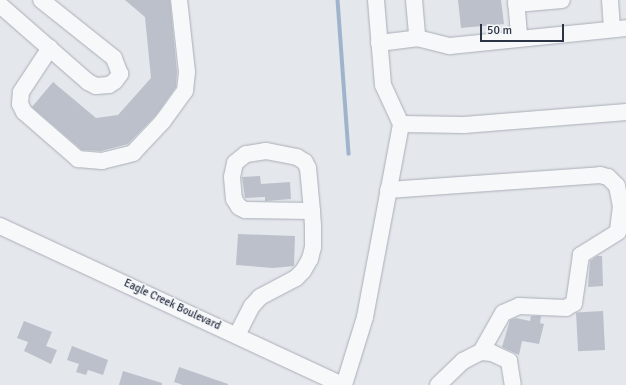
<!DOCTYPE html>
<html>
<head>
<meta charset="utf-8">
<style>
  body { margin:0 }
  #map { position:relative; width:626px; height:385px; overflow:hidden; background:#e4e7ec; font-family:Signika,sans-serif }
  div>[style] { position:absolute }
  .stream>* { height:3.5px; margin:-1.75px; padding:0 1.75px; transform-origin:1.75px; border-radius:1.75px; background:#9fb4cc }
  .building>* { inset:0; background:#bbc0ca; transform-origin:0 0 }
  .roads { filter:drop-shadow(0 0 1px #a9aeb7) drop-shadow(0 0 1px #a9aeb7) }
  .minor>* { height:16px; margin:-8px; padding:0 8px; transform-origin:8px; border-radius:8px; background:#f7f8fa }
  span { translate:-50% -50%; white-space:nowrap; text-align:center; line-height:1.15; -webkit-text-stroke:3px #f4f6f9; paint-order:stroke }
  .street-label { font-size:11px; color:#2b3445 }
  .scale { position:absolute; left:480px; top:24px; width:84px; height:18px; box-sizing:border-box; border:2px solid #2b3445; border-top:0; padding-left:5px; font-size:12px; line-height:14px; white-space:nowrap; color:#2b3445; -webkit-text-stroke:3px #f4f6f9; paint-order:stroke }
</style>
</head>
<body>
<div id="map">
  <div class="stream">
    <i style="left:338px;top:0;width:154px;rotate:85.9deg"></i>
  </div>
  <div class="building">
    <i style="clip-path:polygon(125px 0,170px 0,177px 72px,176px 87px,156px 115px,128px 144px,101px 151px,82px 150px,32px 107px,53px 82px,96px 118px,118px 115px,151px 78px,145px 17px)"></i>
    <i style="clip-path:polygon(458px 0,501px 0,504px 24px,461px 28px)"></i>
    <i style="clip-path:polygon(260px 176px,261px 184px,290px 182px,291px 199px,265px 201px,265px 197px,245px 198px,242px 177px)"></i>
    <i style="clip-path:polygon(238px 234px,295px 236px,294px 266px,273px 268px,236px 265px)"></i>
    <i style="clip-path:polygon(597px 256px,602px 256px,603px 286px,588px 287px,590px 261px)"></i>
    <i style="left:603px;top:311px;width:39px;height:27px;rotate:87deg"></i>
    <i style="clip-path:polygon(531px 316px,541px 316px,540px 323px,544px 324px,539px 344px,522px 341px,519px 355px,502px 347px,510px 320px,516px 318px,530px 321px)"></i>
    <i style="clip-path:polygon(24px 321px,52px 332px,46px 346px,57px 350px,51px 364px,24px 351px,28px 342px,17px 338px)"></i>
    <i style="clip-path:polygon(72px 346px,108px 360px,103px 375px,88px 370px,86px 375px,76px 372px,79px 364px,67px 360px)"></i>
    <i style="clip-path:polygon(179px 367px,228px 384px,228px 385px,183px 385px,174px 382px)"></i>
    <i style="clip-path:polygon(123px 371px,162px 383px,162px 385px,119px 385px)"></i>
  </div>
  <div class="roads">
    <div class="minor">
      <i style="left:414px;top:0;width:38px;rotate:85deg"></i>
      <i style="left:516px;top:0;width:38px;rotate:85deg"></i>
      <i style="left:610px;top:0;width:29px;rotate:86deg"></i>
      <i style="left:516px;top:4px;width:46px;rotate:-5deg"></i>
      <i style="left:0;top:5px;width:117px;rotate:41.2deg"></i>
      <i style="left:88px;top:82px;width:9px;rotate:27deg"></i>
      <i style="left:96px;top:86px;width:13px;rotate:-4deg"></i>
      <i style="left:109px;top:85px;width:7px;rotate:-34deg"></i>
      <i style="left:115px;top:81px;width:9px;rotate:-54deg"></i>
      <i style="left:120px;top:74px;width:17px;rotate:-111deg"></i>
      <i style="left:114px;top:58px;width:93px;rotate:-141.5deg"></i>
      <i style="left:379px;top:43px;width:38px;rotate:-7deg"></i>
      <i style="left:417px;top:38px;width:34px;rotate:14deg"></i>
      <i style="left:450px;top:46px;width:177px;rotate:-5.8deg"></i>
      <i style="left:50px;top:48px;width:53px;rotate:123.4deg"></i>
      <i style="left:21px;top:92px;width:12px;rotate:95deg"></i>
      <i style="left:20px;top:104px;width:9px;rotate:63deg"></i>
      <i style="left:24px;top:112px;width:72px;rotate:41deg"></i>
      <i style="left:78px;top:159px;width:24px;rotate:5deg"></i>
      <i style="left:102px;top:161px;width:32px;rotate:-14deg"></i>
      <i style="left:133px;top:153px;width:44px;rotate:-46.8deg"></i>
      <i style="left:163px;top:121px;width:37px;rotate:-54deg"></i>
      <i style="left:185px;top:91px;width:19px;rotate:-84deg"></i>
      <i style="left:187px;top:72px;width:72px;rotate:-96.3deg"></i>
      <i style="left:401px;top:124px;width:63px;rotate:0.9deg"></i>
      <i style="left:464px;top:125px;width:163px;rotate:-4.6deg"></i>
      <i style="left:388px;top:190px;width:213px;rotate:-4deg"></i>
      <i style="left:600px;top:175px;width:8px;rotate:14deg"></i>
      <i style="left:608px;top:177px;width:13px;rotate:45deg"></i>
      <i style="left:617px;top:186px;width:20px;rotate:79deg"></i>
      <i style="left:621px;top:206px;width:26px;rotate:97deg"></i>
      <i style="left:618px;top:232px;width:44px;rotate:148.1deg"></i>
      <i style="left:581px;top:255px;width:49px;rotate:98.3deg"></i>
      <i style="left:574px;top:303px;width:9px;rotate:148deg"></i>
      <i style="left:566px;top:308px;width:47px;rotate:-177.6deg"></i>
      <i style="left:519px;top:306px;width:17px;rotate:156deg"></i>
      <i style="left:503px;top:313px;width:45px;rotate:119.4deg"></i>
      <i style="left:0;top:226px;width:378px;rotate:24.9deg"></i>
      <i style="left:237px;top:335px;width:33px;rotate:-63deg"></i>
      <i style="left:252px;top:306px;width:12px;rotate:-48deg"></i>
      <i style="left:260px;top:297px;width:41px;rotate:-27.8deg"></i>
      <i style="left:296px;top:278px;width:10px;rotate:-45deg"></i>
      <i style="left:303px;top:271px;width:14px;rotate:-60deg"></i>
      <i style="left:310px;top:259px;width:12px;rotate:-76deg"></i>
      <i style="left:313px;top:247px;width:21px;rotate:-90deg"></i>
      <i style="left:313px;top:226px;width:15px;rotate:-94deg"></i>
      <i style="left:312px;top:211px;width:43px;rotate:-95.3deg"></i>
      <i style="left:308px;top:168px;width:7px;rotate:-117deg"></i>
      <i style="left:305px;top:162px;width:9px;rotate:-148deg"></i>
      <i style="left:297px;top:157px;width:32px;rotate:-169deg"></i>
      <i style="left:266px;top:151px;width:20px;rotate:171deg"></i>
      <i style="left:246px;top:154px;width:14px;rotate:141deg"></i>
      <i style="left:235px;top:163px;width:14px;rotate:102deg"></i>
      <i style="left:232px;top:177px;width:22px;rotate:85deg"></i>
      <i style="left:234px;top:199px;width:9px;rotate:58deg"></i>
      <i style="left:239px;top:207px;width:7px;rotate:27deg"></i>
      <i style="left:245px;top:210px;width:67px;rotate:0.9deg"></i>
      <i style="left:344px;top:385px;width:71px;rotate:-72.8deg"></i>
      <i style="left:365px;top:317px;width:196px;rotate:-79.4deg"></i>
      <i style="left:401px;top:124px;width:43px;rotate:-114.8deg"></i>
      <i style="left:383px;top:85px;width:85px;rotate:-94.7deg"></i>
      <i style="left:438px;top:385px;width:35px;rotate:-44deg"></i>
      <i style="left:463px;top:361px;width:20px;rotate:-27deg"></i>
      <i style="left:481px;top:352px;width:11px;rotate:5deg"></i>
      <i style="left:492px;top:353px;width:19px;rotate:25deg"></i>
      <i style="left:509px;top:361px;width:24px;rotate:81deg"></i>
    </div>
  </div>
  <div class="street-label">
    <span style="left:172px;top:305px;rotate:25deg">Eagle Creek Boulevard</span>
  </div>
  <div class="scale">50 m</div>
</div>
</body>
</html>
